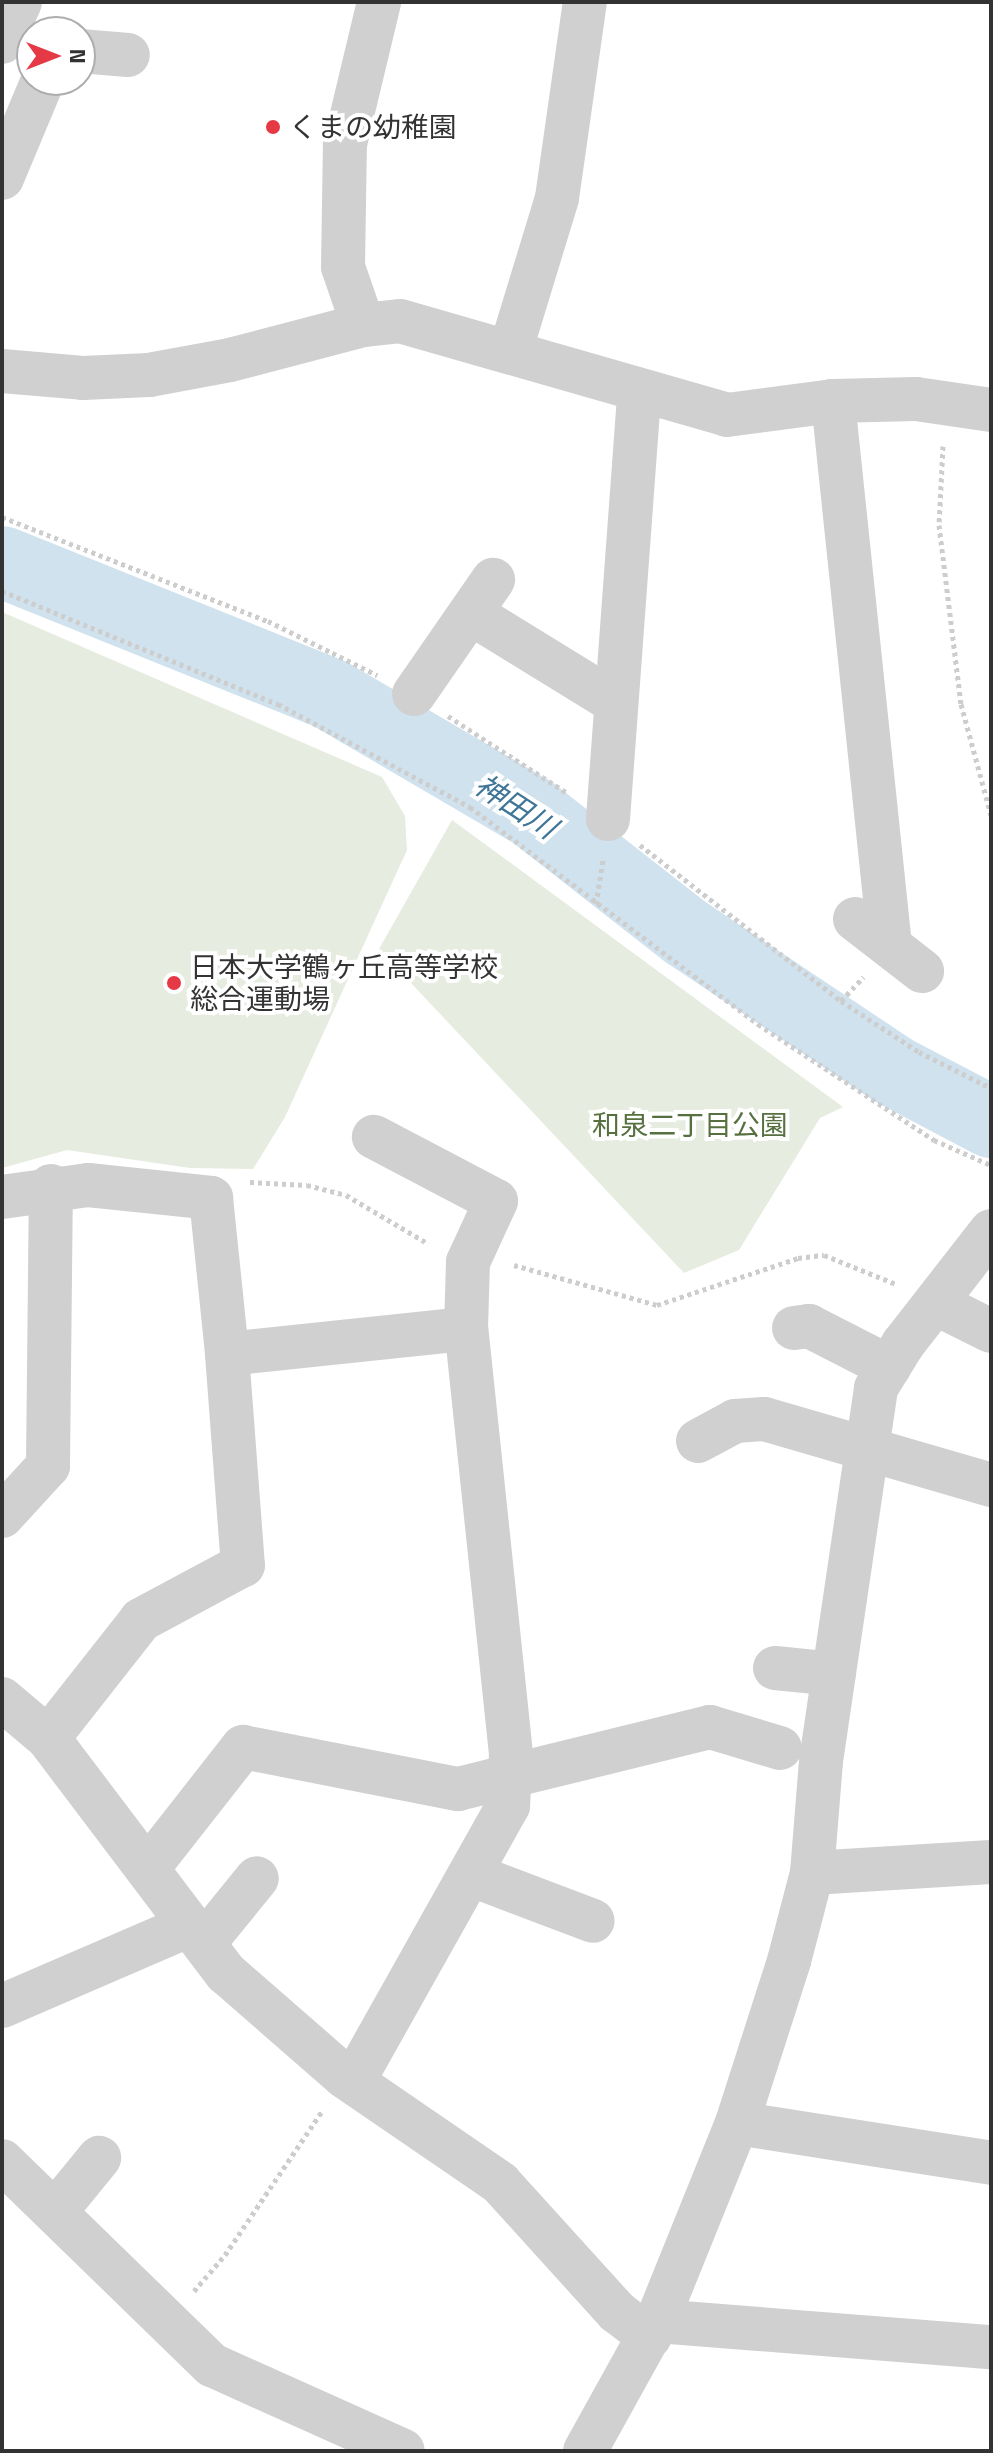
<!DOCTYPE html>
<html>
<head>
<meta charset="utf-8">
<style>
  body { margin:0 }
  #map { position:relative; width:993px; height:2453px; overflow:hidden; background:#fff; font-family:"Titillium Web","Noto Sans JP",sans-serif }
  div>[style] { position:absolute }
  .green>* { inset:0; background:#e6ecdf }
  .river>* { height:72px; margin:-36px; padding:0 36px; transform-origin:36px; border-radius:36px; background:#cfe2ee }
  .path>* { height:5px; margin-top:-2.5px; transform-origin:0; background:repeating-linear-gradient(90deg,#cdcdcd 0 4px,transparent 0 8px) }
  .minor>* { height:44px; margin:-22px; padding:0 22px; transform-origin:22px; border-radius:22px; background:#d0d0d0 }
  .dots>* { width:22px; height:22px; translate:-50% -50%; box-sizing:border-box; border:4px solid #fff; border-radius:50% }
  span { translate:-50% -50%; white-space:nowrap; text-align:center; line-height:1.15; -webkit-text-stroke:8px #fff; paint-order:stroke }
  .poi-label { font-size:28px; color:#333 }
  .left { translate:0 -50%; text-align:left }
  .park-label { font-size:28px; color:#56703f }
  .water-label { font-size:30px; color:#3f7597; font-style:italic }
  .frame { position:absolute; inset:0; border:4px solid #333; pointer-events:none }
  .north { position:absolute; left:16px; top:16px; width:80px; height:80px; box-sizing:border-box; background:#fff; border:2px solid #adadad; border-radius:50%; rotate:90deg; font-size:22px; font-weight:700; line-height:32px; text-align:center; color:#333 }
  .north::after { content:''; display:block; margin:auto; width:28px; height:36px; background:#e63946; clip-path:polygon(50% 0,100% 100%,50% 72%,0 100%) }
</style>
</head>
<body>
<div id="map">
  <div class="green">
    <i style="clip-path:polygon(2px 612px,382px 777px,405px 816px,407px 850px,285px 1117px,253px 1169px,190px 1168px,67px 1150px,2px 1168px)"></i>
    <i style="clip-path:polygon(452px 820px,843px 1107px,820px 1118px,739px 1250px,684px 1273px,379px 949px)"></i>
  </div>
  <div class="river">
    <i style="left:2px;top:562px;width:354px;rotate:21.9deg"></i>
    <i style="left:330px;top:694px;width:234px;rotate:30.3deg"></i>
    <i style="left:532px;top:812px;width:197px;rotate:38deg"></i>
    <i style="left:687px;top:933px;width:249px;rotate:33.7deg"></i>
    <i style="left:894px;top:1071px;width:110px;rotate:27.7deg"></i>
  </div>
  <div class="path">
    <i style="left:943px;top:446px;width:79px;rotate:92.9deg"></i>
    <i style="left:939px;top:525px;width:180px;rotate:83deg"></i>
    <i style="left:961px;top:704px;width:115px;rotate:74.9deg"></i>
    <i style="left:2px;top:517px;width:286px;rotate:21.4deg"></i>
    <i style="left:268px;top:621px;width:122px;rotate:26.4deg"></i>
    <i style="left:2px;top:591px;width:298px;rotate:22.3deg"></i>
    <i style="left:278px;top:704px;width:218px;rotate:28.2deg"></i>
    <i style="left:470px;top:807px;width:361px;rotate:37deg"></i>
    <i style="left:758px;top:1024px;width:211px;rotate:33.4deg"></i>
    <i style="left:934px;top:1140px;width:62px;rotate:23.7deg"></i>
    <i style="left:448px;top:716px;width:142px;rotate:32.9deg"></i>
    <i style="left:640px;top:845px;width:254px;rotate:37.8deg"></i>
    <i style="left:841px;top:1001px;width:93px;rotate:33.2deg"></i>
    <i style="left:919px;top:1052px;width:80px;rotate:26.6deg"></i>
    <i style="left:596px;top:904px;width:45px;rotate:-81deg"></i>
    <i style="left:841px;top:1001px;width:33px;rotate:-47deg"></i>
    <i style="left:250px;top:1182px;width:57px;rotate:3deg"></i>
    <i style="left:307px;top:1185px;width:40px;rotate:14.4deg"></i>
    <i style="left:346px;top:1195px;width:96px;rotate:30.6deg"></i>
    <i style="left:514px;top:1265px;width:148px;rotate:15.6deg"></i>
    <i style="left:657px;top:1305px;width:149px;rotate:-18.4deg"></i>
    <i style="left:798px;top:1258px;width:26px;rotate:-7deg"></i>
    <i style="left:824px;top:1255px;width:78px;rotate:21.9deg"></i>
    <i style="left:194px;top:2291px;width:48px;rotate:-49.3deg"></i>
    <i style="left:225px;top:2255px;width:174px;rotate:-56deg"></i>
  </div>
  <div class="minor">
    <i style="left:2px;top:42px;width:44px;rotate:-65.8deg"></i>
    <i style="left:80px;top:51px;width:48px;rotate:4.8deg"></i>
    <i style="left:2px;top:178px;width:106px;rotate:-67.3deg"></i>
    <i style="left:363px;top:325px;width:61px;rotate:-109deg"></i>
    <i style="left:343px;top:267px;width:123px;rotate:-89.1deg"></i>
    <i style="left:345px;top:144px;width:146px;rotate:-76.5deg"></i>
    <i style="left:510px;top:352px;width:161px;rotate:-73deg"></i>
    <i style="left:557px;top:198px;width:198px;rotate:-81.9deg"></i>
    <i style="left:2px;top:371px;width:81px;rotate:4.9deg"></i>
    <i style="left:83px;top:378px;width:66px;rotate:-2.6deg"></i>
    <i style="left:149px;top:375px;width:82px;rotate:-10.5deg"></i>
    <i style="left:230px;top:360px;width:138px;rotate:-14.7deg"></i>
    <i style="left:363px;top:325px;width:37px;rotate:-6deg"></i>
    <i style="left:400px;top:321px;width:340px;rotate:16deg"></i>
    <i style="left:727px;top:415px;width:107px;rotate:-7.5deg"></i>
    <i style="left:833px;top:401px;width:83px;rotate:-1.4deg"></i>
    <i style="left:916px;top:399px;width:76px;rotate:8.3deg"></i>
    <i style="left:833px;top:401px;width:548px;rotate:84.03deg"></i>
    <i style="left:472px;top:614px;width:168px;rotate:31.6deg"></i>
    <i style="left:414px;top:694px;width:139px;rotate:-55.3deg"></i>
    <i style="left:608px;top:819px;width:428px;rotate:-85.8deg"></i>
    <i style="left:855px;top:919px;width:85px;rotate:37.8deg"></i>
    <i style="left:2px;top:1197px;width:87px;rotate:-7.9deg"></i>
    <i style="left:88px;top:1185px;width:124px;rotate:6deg"></i>
    <i style="left:211px;top:1198px;width:157px;rotate:84.1deg"></i>
    <i style="left:227px;top:1354px;width:212px;rotate:85.7deg"></i>
    <i style="left:243px;top:1565px;width:116px;rotate:151.7deg"></i>
    <i style="left:141px;top:1620px;width:150px;rotate:128.2deg"></i>
    <i style="left:937px;top:1304px;width:60px;rotate:26.6deg"></i>
    <i style="left:794px;top:1328px;width:15px;rotate:-8deg"></i>
    <i style="left:809px;top:1326px;width:90px;rotate:27.1deg"></i>
    <i style="left:227px;top:1354px;width:240px;rotate:-6deg"></i>
    <i style="left:698px;top:1441px;width:42px;rotate:-28.4deg"></i>
    <i style="left:735px;top:1421px;width:29px;rotate:-4deg"></i>
    <i style="left:764px;top:1419px;width:236px;rotate:16.2deg"></i>
    <i style="left:2px;top:1516px;width:68px;rotate:-47.4deg"></i>
    <i style="left:48px;top:1466px;width:280px;rotate:-89.4deg"></i>
    <i style="left:775px;top:1668px;width:59px;rotate:5.8deg"></i>
    <i style="left:2px;top:1699px;width:60px;rotate:40.3deg"></i>
    <i style="left:48px;top:1738px;width:295px;rotate:52.9deg"></i>
    <i style="left:226px;top:1973px;width:157px;rotate:41.1deg"></i>
    <i style="left:344px;top:2076px;width:189px;rotate:34.4deg"></i>
    <i style="left:500px;top:2183px;width:174px;rotate:47.8deg"></i>
    <i style="left:617px;top:2312px;width:41px;rotate:37.1deg"></i>
    <i style="left:148px;top:1868px;width:154px;rotate:-51.9deg"></i>
    <i style="left:243px;top:1747px;width:219px;rotate:11.1deg"></i>
    <i style="left:458px;top:1789px;width:260px;rotate:-13.8deg"></i>
    <i style="left:710px;top:1727px;width:73px;rotate:16.7deg"></i>
    <i style="left:812px;top:1873px;width:179px;rotate:-3.5deg"></i>
    <i style="left:472px;top:1875px;width:129px;rotate:20.8deg"></i>
    <i style="left:205px;top:1942px;width:82px;rotate:-50.9deg"></i>
    <i style="left:2px;top:2006px;width:205px;rotate:-23.3deg"></i>
    <i style="left:353px;top:2082px;width:317px;rotate:-60.7deg"></i>
    <i style="left:508px;top:1806px;width:52px;rotate:-86.7deg"></i>
    <i style="left:511px;top:1754px;width:427px;rotate:-96deg"></i>
    <i style="left:466px;top:1329px;width:67px;rotate:-88.3deg"></i>
    <i style="left:468px;top:1262px;width:67px;rotate:-65.3deg"></i>
    <i style="left:496px;top:1201px;width:138px;rotate:-152.3deg"></i>
    <i style="left:737px;top:2123px;width:257px;rotate:8.9deg"></i>
    <i style="left:2px;top:2161px;width:293px;rotate:44.2deg"></i>
    <i style="left:212px;top:2365px;width:209px;rotate:24.2deg"></i>
    <i style="left:55px;top:2212px;width:70px;rotate:-50.8deg"></i>
    <i style="left:657px;top:2321px;width:335px;rotate:4.5deg"></i>
    <i style="left:585px;top:2451px;width:149px;rotate:-61deg"></i>
    <i style="left:657px;top:2321px;width:214px;rotate:-68deg"></i>
    <i style="left:737px;top:2123px;width:170px;rotate:-72.2deg"></i>
    <i style="left:789px;top:1961px;width:91px;rotate:-75.4deg"></i>
    <i style="left:812px;top:1873px;width:112px;rotate:-85.4deg"></i>
    <i style="left:821px;top:1761px;width:377px;rotate:-81.6deg"></i>
    <i style="left:876px;top:1388px;width:52px;rotate:-58.5deg"></i>
    <i style="left:903px;top:1344px;width:143px;rotate:-52.1deg"></i>
  </div>
  <div class="dots">
    <i style="left:273px;top:127px;background:#e63946"></i>
    <i style="left:174px;top:983px;background:#e63946"></i>
  </div>
  <div class="poi-label">
    <span class="left" style="left:289px;top:127px">くまの幼稚園</span>
    <span class="left" style="left:190px;top:983px">日本大学鶴ヶ丘高等学校<br>総合運動場</span>
  </div>
  <div class="park-label">
    <span style="left:690px;top:1125px">和泉二丁目公園</span>
  </div>
  <div class="water-label">
    <span style="left:516px;top:806px;rotate:33deg">神田川</span>
  </div>
  <div class="frame"></div>
  <div class="north">N</div>
</div>
</body>
</html>
